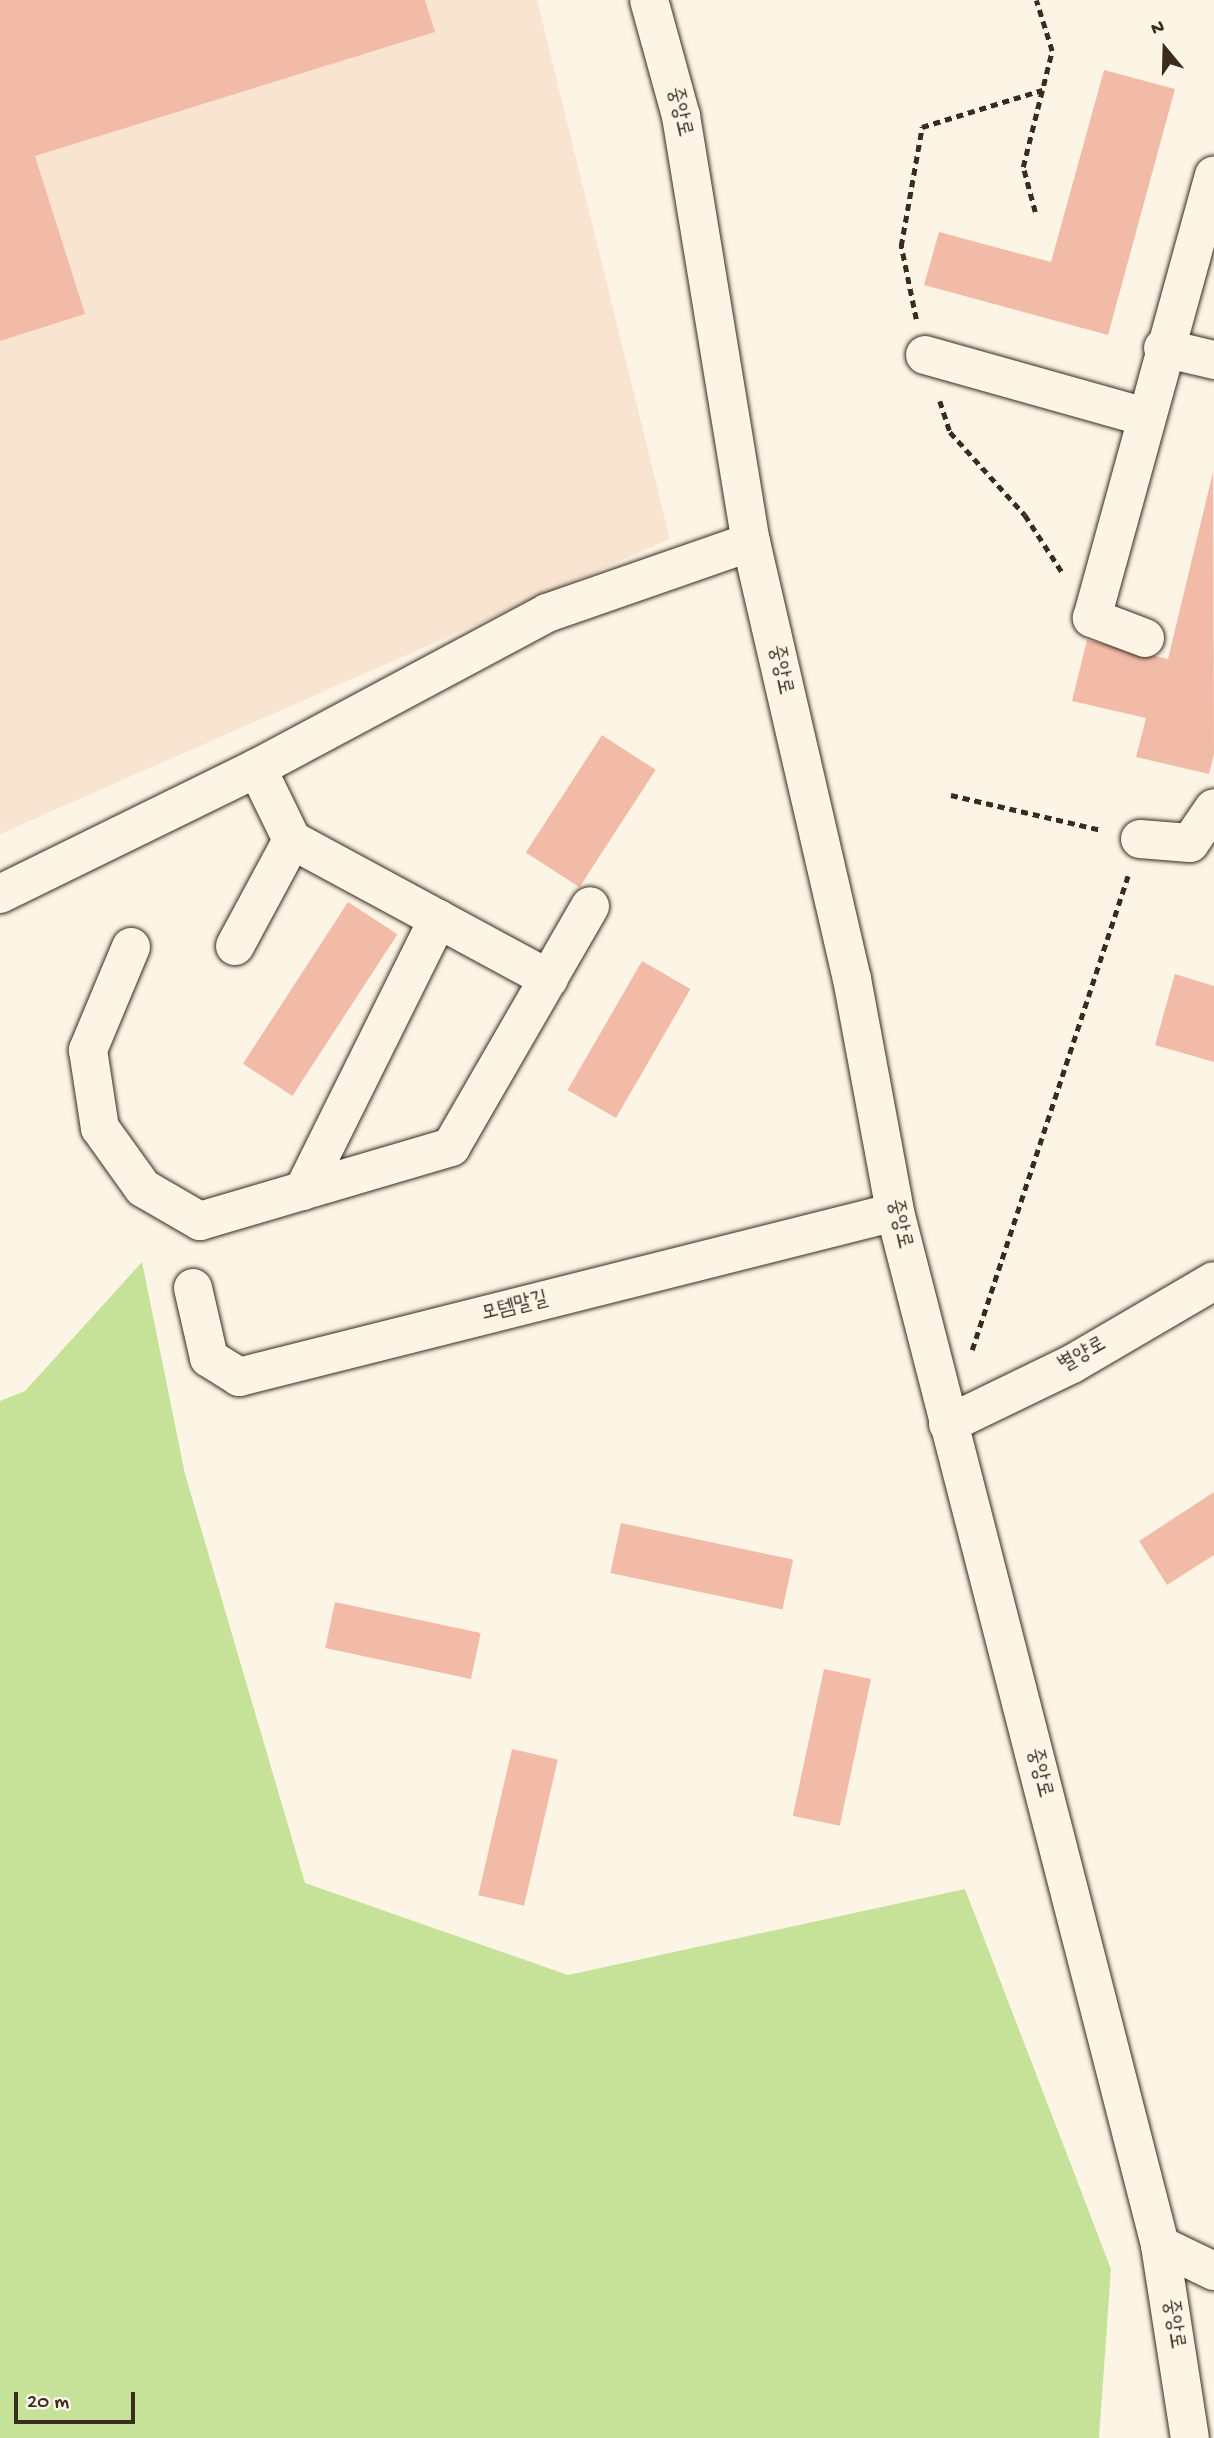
<!DOCTYPE html>
<html>
<head>
<meta charset="utf-8">
<style>
  body { margin:0 }
  #map { position:relative; width:1214px; height:2438px; overflow:hidden; background:#fcf5e5; font-family:"Gochi Hand","Poor Story",sans-serif }
  div>[style] { position:absolute }
  .built>* { inset:0; background:#f9e4d2 }
  .green>* { inset:0; background:#c6e299 }
  .building>* { inset:0; background:#f2bba7; transform-origin:0 0 }
  .path>* { height:4.5px; margin-top:-2.25px; transform-origin:0; background:repeating-linear-gradient(90deg,#3b2a1e 0 7px,transparent 0 12px) }
  .roads { filter:drop-shadow(0 0 2px #3b2a1e) drop-shadow(0 0 2px #3b2a1e) }
  .minor>* { height:38px; margin:-19px; padding:0 19px; transform-origin:19px; border-radius:19px; background:#fcf5e5 }
  span { translate:-50% -50%; white-space:nowrap; text-align:center; line-height:1.15; -webkit-text-stroke:6px #fcf5e5; paint-order:stroke }
  .street-label { font-size:21px; color:#3b2a1e }
  .north { position:absolute; left:1130px; top:14px; width:70px; height:70px; -webkit-text-stroke:5px #fcf5e5; paint-order:stroke; rotate:341deg; font-size:19px; font-weight:700; line-height:28px; text-align:center; color:#3b2a1e }
  .north::after { content:''; display:block; margin:auto; width:24px; height:32px; background:#3b2a1e; clip-path:polygon(50% 0,100% 100%,50% 72%,0 100%) }
  .scale { position:absolute; left:14px; top:2392px; width:121px; height:32px; box-sizing:border-box; border:4px solid #3b2a1e; border-top:0; padding-left:9px; font-size:21px; line-height:24px; white-space:nowrap; color:#3b2a1e; -webkit-text-stroke:5px #fcf5e5; paint-order:stroke }
</style>
</head>
<body>
<div id="map">
  <div class="built">
    <i style="clip-path:polygon(0 0,537px 0,670px 539px,0 834px)"></i>
  </div>
  <div class="green">
    <i style="clip-path:polygon(142px 1262px,185px 1474px,305px 1883px,568px 1975px,965px 1889px,1111px 2269px,1099px 2438px,0 2438px,0 1401px,25px 1391px)"></i>
  </div>
  <div class="building">
    <i style="clip-path:polygon(0 0,425px 0,435px 32px,35px 156px,85px 314px,0 341px)"></i>
    <i style="clip-path:polygon(1104px 70px,1175px 89px,1108px 335px,924px 285px,939px 232px,1051px 262px)"></i>
    <i style="clip-path:polygon(1213px 472px,1214px 754px,1209px 774px,1136px 757px,1146px 718px,1072px 701px,1087px 640px,1168px 659px)"></i>
    <i style="left:602px;top:735px;width:64px;height:140px;rotate:33deg"></i>
    <i style="left:348px;top:902px;width:59px;height:193px;rotate:33deg"></i>
    <i style="left:642px;top:961px;width:56px;height:149px;rotate:30deg"></i>
    <i style="clip-path:polygon(1175px 974px,1214px 986px,1214px 1062px,1155px 1045px)"></i>
    <i style="clip-path:polygon(1214px 1492px,1214px 1555px,1167px 1585px,1139px 1541px)"></i>
    <i style="left:621px;top:1523px;width:176px;height:51px;rotate:12deg"></i>
    <i style="left:335px;top:1602px;width:149px;height:47px;rotate:12deg"></i>
    <i style="left:824px;top:1669px;width:48px;height:150px;rotate:12deg"></i>
    <i style="left:512px;top:1749px;width:47px;height:150px;rotate:13deg"></i>
  </div>
  <div class="path">
    <i style="left:1035px;top:212px;width:47px;rotate:-104.9deg"></i>
    <i style="left:1023px;top:167px;width:120px;rotate:-76deg"></i>
    <i style="left:1052px;top:51px;width:53px;rotate:-107.4deg"></i>
    <i style="left:916px;top:319px;width:75px;rotate:-101.6deg"></i>
    <i style="left:901px;top:246px;width:121px;rotate:-80deg"></i>
    <i style="left:922px;top:127px;width:126px;rotate:-17.1deg"></i>
    <i style="left:940px;top:401px;width:33px;rotate:72deg"></i>
    <i style="left:950px;top:432px;width:112px;rotate:47.9deg"></i>
    <i style="left:1025px;top:515px;width:68px;rotate:57deg"></i>
    <i style="left:951px;top:795px;width:155px;rotate:13.1deg"></i>
    <i style="left:972px;top:1350px;width:499px;rotate:-71.8deg"></i>
  </div>
  <div class="roads">
    <div class="minor">
      <i style="left:649px;top:0;width:120px;rotate:74.6deg"></i>
      <i style="left:681px;top:116px;width:432px;rotate:80.7deg"></i>
      <i style="left:751px;top:542px;width:449px;rotate:77deg"></i>
      <i style="left:852px;top:979px;width:237px;rotate:79.5deg"></i>
      <i style="left:895px;top:1212px;width:1066px;rotate:75.61deg"></i>
      <i style="left:1160px;top:2245px;width:195px;rotate:81.2deg"></i>
      <i style="left:1163px;top:348px;width:52px;rotate:13.2deg"></i>
      <i style="left:925px;top:355px;width:229px;rotate:15.7deg"></i>
      <i style="left:1145px;top:638px;width:57px;rotate:-159.3deg"></i>
      <i style="left:1092px;top:618px;width:459px;rotate:-74.6deg"></i>
      <i style="left:257px;top:768px;width:80px;rotate:64.1deg"></i>
      <i style="left:292px;top:840px;width:292px;rotate:28.4deg"></i>
      <i style="left:1140px;top:839px;width:50px;rotate:4.6deg"></i>
      <i style="left:1190px;top:843px;width:42px;rotate:-55.6deg"></i>
      <i style="left:0;top:894px;width:286px;rotate:-26.1deg"></i>
      <i style="left:257px;top:768px;width:329px;rotate:-28.1deg"></i>
      <i style="left:547px;top:613px;width:216px;rotate:-19.2deg"></i>
      <i style="left:235px;top:946px;width:120px;rotate:-61.7deg"></i>
      <i style="left:131px;top:947px;width:112px;rotate:112.7deg"></i>
      <i style="left:88px;top:1050px;width:79px;rotate:81.3deg"></i>
      <i style="left:100px;top:1128px;width:74px;rotate:54.4deg"></i>
      <i style="left:143px;top:1188px;width:66px;rotate:30.1deg"></i>
      <i style="left:200px;top:1221px;width:262px;rotate:-16.4deg"></i>
      <i style="left:451px;top:1147px;width:278px;rotate:-60deg"></i>
      <i style="left:303px;top:1191px;width:304px;rotate:-63.6deg"></i>
      <i style="left:193px;top:1288px;width:72px;rotate:77.1deg"></i>
      <i style="left:209px;top:1358px;width:36px;rotate:32deg"></i>
      <i style="left:239px;top:1377px;width:676px;rotate:-14.12deg"></i>
      <i style="left:948px;top:1424px;width:138px;rotate:-25.8deg"></i>
      <i style="left:1072px;top:1364px;width:164px;rotate:-30.3deg"></i>
      <i style="left:1160px;top:2245px;width:60px;rotate:25.7deg"></i>
    </div>
  </div>
  <div class="street-label">
    <span style="left:678px;top:112px;rotate:77deg">중앙로</span>
    <span style="left:779px;top:670px;rotate:78deg">중앙로</span>
    <span style="left:898px;top:1224px;rotate:77deg">중앙로</span>
    <span style="left:515px;top:1308px;rotate:-14deg">모템말길</span>
    <span style="left:1083px;top:1356px;rotate:-29deg">별양로</span>
    <span style="left:1038px;top:1773px;rotate:76deg">중앙로</span>
    <span style="left:1172px;top:2324px;rotate:81deg">중앙로</span>
  </div>
  <div class="north">N</div>
  <div class="scale">20 m</div>
</div>
</body>
</html>
